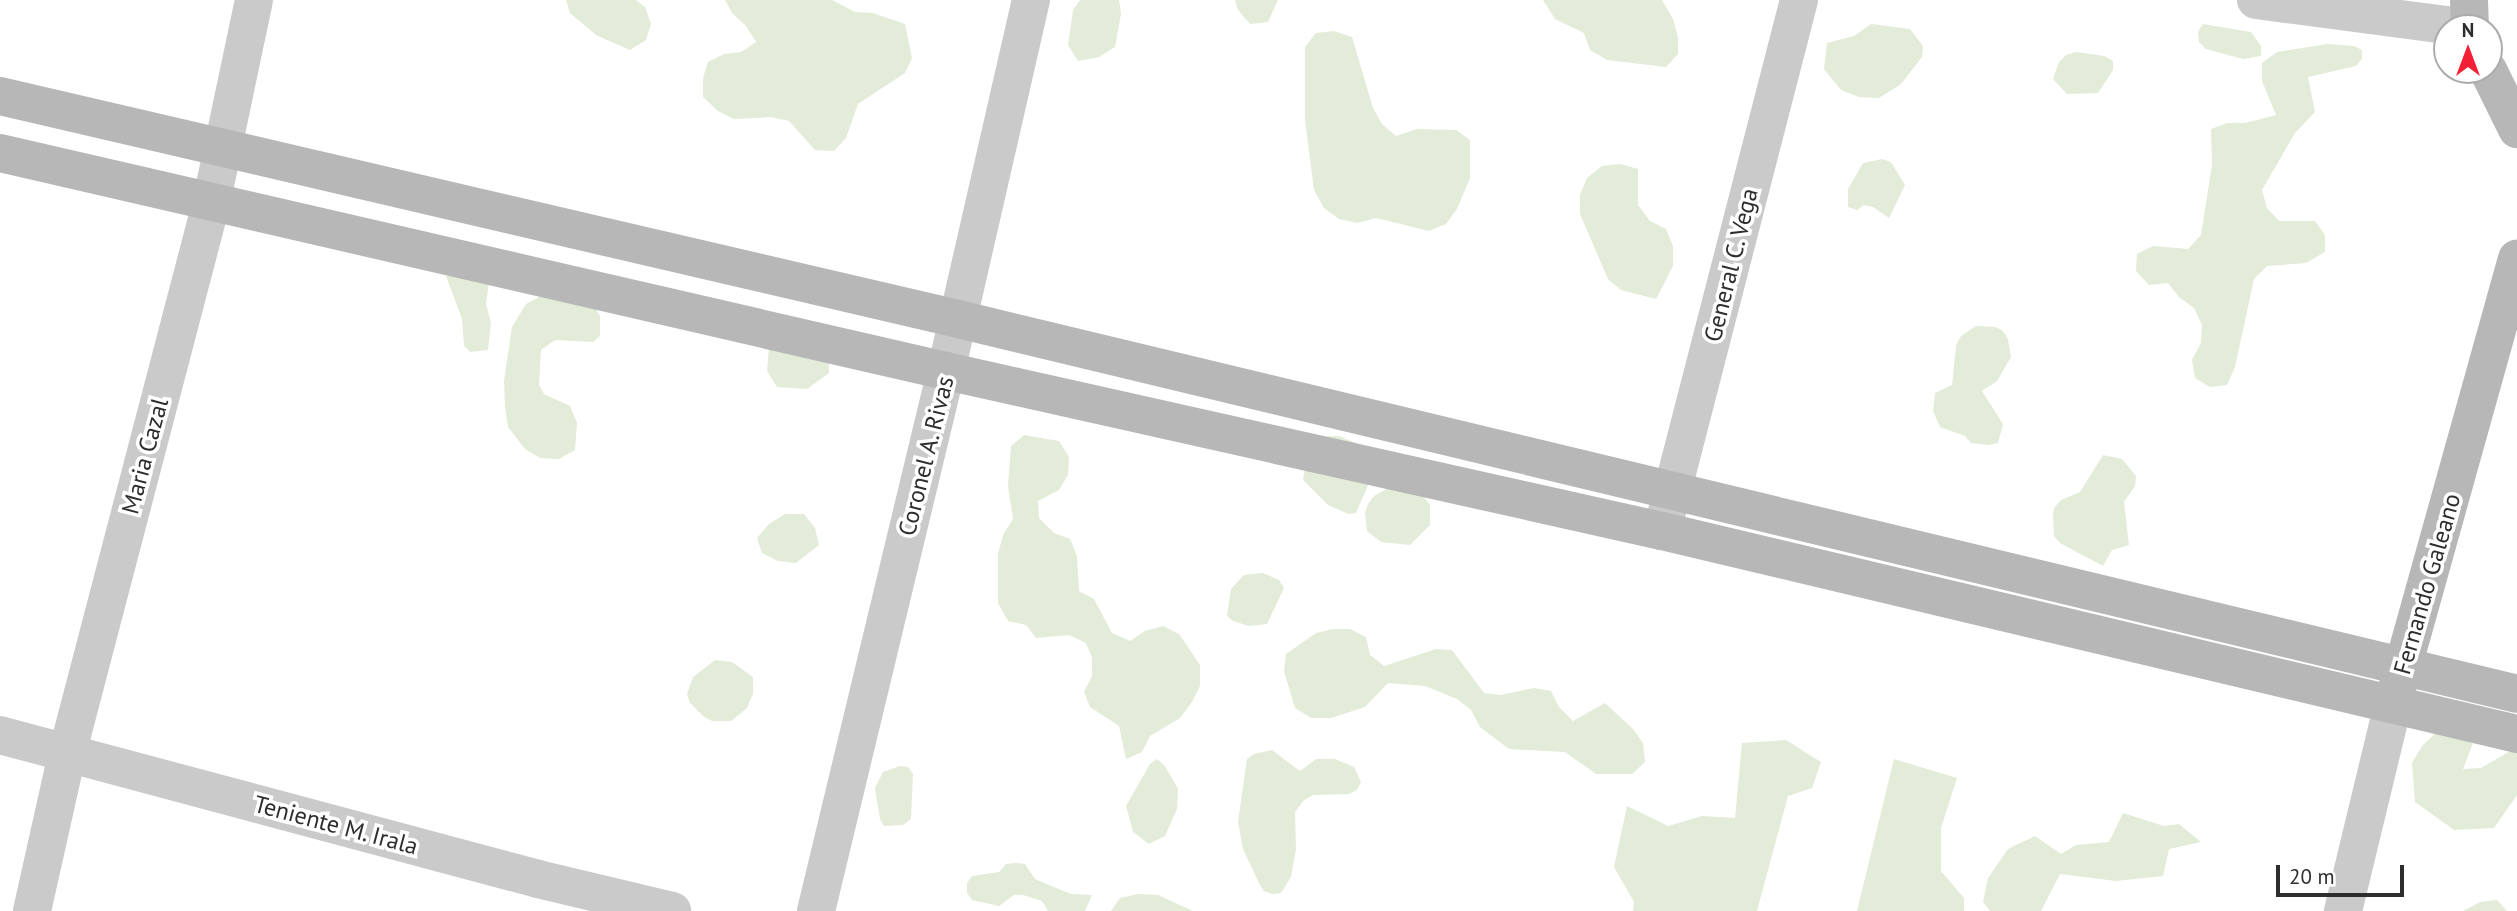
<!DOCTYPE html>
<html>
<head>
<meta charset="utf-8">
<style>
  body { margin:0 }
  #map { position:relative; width:2517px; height:911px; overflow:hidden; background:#fff; font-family:"PT Sans",sans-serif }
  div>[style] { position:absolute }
  .green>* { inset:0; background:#e3ecd8 }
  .street>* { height:38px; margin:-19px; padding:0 19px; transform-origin:19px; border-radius:19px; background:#cacaca }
  .secondary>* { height:38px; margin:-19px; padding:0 19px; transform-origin:19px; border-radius:19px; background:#b7b7b7 }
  span { translate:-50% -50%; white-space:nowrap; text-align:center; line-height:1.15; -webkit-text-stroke:7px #fff; paint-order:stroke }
  .street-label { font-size:24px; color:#2d2d2d }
  .north { position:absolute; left:2433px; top:14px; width:70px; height:70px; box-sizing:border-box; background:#fff; border:2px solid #ababab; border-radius:50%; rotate:0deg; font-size:19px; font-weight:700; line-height:28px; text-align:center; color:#2d2d2d }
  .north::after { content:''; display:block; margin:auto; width:24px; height:32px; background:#f31f34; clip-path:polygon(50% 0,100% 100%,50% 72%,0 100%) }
  .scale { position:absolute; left:2276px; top:865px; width:128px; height:32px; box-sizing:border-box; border:4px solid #2d2d2d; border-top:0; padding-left:9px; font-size:21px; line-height:24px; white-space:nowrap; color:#2d2d2d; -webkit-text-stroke:5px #fff; paint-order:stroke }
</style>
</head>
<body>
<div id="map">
  <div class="green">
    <i style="clip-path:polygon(566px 0,636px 0,645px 7px,651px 24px,646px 40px,630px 50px,596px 35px,570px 13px)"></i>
    <i style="clip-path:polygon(725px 0,832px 0,855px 12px,873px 13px,905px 24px,912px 58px,905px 73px,858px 104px,846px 138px,834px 151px,815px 150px,789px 121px,771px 117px,734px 119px,718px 111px,703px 97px,703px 78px,708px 62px,724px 54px,741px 52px,756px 42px,746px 26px,732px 13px)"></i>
    <i style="clip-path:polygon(1080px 0,1119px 0,1121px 14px,1115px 47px,1099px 57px,1078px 61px,1068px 45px,1073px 10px)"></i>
    <i style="clip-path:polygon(1235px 0,1278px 0,1268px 22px,1250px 24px,1238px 10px)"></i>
    <i style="clip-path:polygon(1543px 0,1662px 0,1673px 19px,1678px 37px,1678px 54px,1666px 67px,1607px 60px,1590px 50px,1584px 33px,1555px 19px)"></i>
    <i style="clip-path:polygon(1871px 24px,1910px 29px,1923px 46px,1922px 57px,1901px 84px,1879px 98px,1859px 97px,1841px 90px,1824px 69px,1827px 43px,1854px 36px)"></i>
    <i style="clip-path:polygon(2203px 24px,2251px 32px,2261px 46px,2261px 56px,2243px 59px,2206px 49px,2199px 42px,2198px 32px)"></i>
    <i style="clip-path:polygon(1334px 31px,1352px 37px,1373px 108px,1382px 124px,1396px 136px,1417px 129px,1456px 130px,1470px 140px,1470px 178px,1457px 209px,1446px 224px,1429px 231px,1376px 218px,1357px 223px,1339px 219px,1324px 208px,1314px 190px,1305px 120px,1305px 47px,1316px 33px)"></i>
    <i style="clip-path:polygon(2328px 44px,2354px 46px,2362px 50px,2362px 59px,2356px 66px,2308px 77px,2315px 112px,2295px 133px,2262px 190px,2267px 208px,2279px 221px,2315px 221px,2325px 235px,2325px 252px,2306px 263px,2267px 266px,2254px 279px,2235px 367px,2227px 385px,2210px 387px,2195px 378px,2192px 360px,2201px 343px,2202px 325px,2194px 308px,2179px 297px,2168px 283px,2149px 285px,2136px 271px,2137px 254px,2153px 246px,2188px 249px,2201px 235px,2212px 165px,2211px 129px,2227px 123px,2245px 123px,2276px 115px,2262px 81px,2262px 63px,2277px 52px)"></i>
    <i style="clip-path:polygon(2076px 52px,2104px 56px,2113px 61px,2113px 70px,2098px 93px,2067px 94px,2053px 79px,2059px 62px,2066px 55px)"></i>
    <i style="clip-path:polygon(1882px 159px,1891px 162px,1905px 185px,1889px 218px,1873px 207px,1864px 205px,1857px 210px,1848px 207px,1848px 189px,1863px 163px)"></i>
    <i style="clip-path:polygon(1620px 164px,1638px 169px,1638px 205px,1650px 221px,1666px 229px,1673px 246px,1673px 266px,1656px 299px,1621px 290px,1608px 279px,1580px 214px,1580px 195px,1587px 178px,1602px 166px)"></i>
    <i style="clip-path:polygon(491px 269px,486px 304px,491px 323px,488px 350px,470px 352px,464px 346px,462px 319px,446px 276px)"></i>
    <i style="clip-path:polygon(543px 295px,595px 307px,600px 316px,600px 336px,593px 342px,555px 340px,541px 350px,539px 385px,544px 394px,570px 406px,577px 423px,575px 450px,559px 459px,540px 458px,525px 449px,508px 427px,505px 407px,504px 381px,512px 327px,526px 304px)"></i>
    <i style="clip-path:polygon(1976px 326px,1996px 327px,2003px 331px,2008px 339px,2011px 357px,1997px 381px,1982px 391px,2003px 424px,1998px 443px,1989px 445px,1971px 443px,1965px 436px,1940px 427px,1933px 411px,1935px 393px,1952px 385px,1956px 345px,1961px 336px)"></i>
    <i style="clip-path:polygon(769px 346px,829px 355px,829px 373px,807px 389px,777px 387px,767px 371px)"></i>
    <i style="clip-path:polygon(1024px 435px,1059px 441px,1069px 457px,1068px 475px,1059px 490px,1038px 501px,1039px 518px,1054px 533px,1070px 539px,1077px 556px,1079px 591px,1094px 599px,1112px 633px,1130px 641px,1145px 631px,1163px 626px,1179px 634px,1200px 665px,1200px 686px,1192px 702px,1180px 718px,1150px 736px,1142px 752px,1126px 759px,1119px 726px,1090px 707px,1084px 692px,1092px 676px,1092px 658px,1086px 643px,1069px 635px,1036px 638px,1026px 625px,1008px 621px,998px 603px,998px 554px,1003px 535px,1013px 519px,1008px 486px,1011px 446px)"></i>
    <i style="clip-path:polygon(1328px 436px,1339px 436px,1365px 447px,1372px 476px,1356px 513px,1348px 514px,1328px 505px,1303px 480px,1307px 454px,1319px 440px)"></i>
    <i style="clip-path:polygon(2103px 455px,2122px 459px,2136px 476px,2135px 486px,2124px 502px,2129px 545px,2112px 550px,2103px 566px,2060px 543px,2054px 536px,2053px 517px,2054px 508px,2061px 500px,2080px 492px)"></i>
    <i style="clip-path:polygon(1392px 486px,1418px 490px,1430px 505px,1430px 525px,1410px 545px,1381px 542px,1367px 531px,1365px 513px,1368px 504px,1374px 496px)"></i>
    <i style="clip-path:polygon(785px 514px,804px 514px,815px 528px,819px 545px,796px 563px,778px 561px,762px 553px,757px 538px,769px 524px)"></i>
    <i style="clip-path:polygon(1263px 573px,1279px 580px,1284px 588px,1267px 624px,1249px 626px,1233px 621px,1227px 616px,1231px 589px,1244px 575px)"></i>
    <i style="clip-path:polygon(1333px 629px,1350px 629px,1366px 637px,1370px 655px,1384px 666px,1436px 649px,1452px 650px,1484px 693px,1500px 695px,1534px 688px,1551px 691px,1559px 707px,1573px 721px,1605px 703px,1633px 729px,1643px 743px,1645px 762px,1632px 774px,1596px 774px,1565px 752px,1509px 749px,1480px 727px,1471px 710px,1457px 699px,1425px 686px,1388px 683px,1365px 707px,1331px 718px,1311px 718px,1295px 708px,1284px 671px,1286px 654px,1316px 633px)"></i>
    <i style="clip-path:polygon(715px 660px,732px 662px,753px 677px,753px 694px,747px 708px,731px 721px,712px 721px,704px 717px,690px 703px,687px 694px,693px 677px)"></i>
    <i style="clip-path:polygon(2436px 733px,2473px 743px,2463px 769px,2481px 768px,2517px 747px,2517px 795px,2494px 828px,2454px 830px,2415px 802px,2412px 763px,2422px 746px)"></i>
    <i style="clip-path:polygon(1786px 740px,1821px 762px,1812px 788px,1788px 796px,1757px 911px,1633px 911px,1634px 902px,1614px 867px,1627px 806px,1668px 826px,1702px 816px,1735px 818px,1742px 743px)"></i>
    <i style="clip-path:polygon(1272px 750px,1300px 771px,1316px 759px,1335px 759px,1354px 767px,1361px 782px,1357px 790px,1349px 794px,1313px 795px,1304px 800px,1295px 812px,1296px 849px,1291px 877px,1281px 893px,1272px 894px,1264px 891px,1259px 883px,1243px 849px,1238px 822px,1247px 759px,1254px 754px)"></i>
    <i style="clip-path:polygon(1157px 759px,1165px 766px,1178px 789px,1177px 809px,1165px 836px,1149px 844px,1133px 832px,1126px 806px,1150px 764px)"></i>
    <i style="clip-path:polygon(1894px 759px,1957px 778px,1941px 828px,1941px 871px,1964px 898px,1964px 911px,1857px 911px)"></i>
    <i style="clip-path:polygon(900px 766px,908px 767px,913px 774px,911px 819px,903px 825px,884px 826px,880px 819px,875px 788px,883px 772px)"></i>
    <i style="clip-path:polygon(2123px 813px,2164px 826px,2179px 824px,2201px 842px,2169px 849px,2163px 876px,2116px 881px,2060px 874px,2041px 911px,1990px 911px,1983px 902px,1988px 878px,2008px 849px,2035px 836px,2061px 854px,2076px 845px,2109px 842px)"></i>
    <i style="clip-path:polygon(1015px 863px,1025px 864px,1035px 879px,1044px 883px,1071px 894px,1092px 895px,1085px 911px,1048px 911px,1042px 901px,1023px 895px,1014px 895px,999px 906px,972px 900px,967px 893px,967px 883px,972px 876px,999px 872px,1006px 864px)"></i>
    <i style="clip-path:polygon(1138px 894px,1158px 895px,1193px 911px,1111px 911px,1120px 898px)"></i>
    <i style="clip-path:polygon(2497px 900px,2507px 911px,2463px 911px,2480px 902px)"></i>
  </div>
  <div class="street">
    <i style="left:2256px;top:0;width:216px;rotate:7.5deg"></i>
    <i style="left:1662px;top:531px;width:548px;rotate:-75.53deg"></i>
    <i style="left:0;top:735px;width:557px;rotate:14.98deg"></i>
    <i style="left:538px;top:879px;width:138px;rotate:13.4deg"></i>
    <i style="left:32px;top:911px;width:161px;rotate:-77.4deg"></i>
    <i style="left:67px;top:754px;width:569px;rotate:-75.33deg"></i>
    <i style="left:211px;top:204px;width:208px;rotate:-78.1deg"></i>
    <i style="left:816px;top:911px;width:555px;rotate:-76.46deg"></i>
    <i style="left:946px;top:371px;width:381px;rotate:-77.1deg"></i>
    <i style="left:2343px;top:911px;width:213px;rotate:-76.4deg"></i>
  </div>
  <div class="secondary">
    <i style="left:2469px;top:0;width:28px;rotate:88deg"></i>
    <i style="left:2488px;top:70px;width:66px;rotate:63.8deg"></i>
    <i style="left:0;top:96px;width:984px;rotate:13.1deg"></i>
    <i style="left:958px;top:319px;width:1603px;rotate:13.52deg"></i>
    <i style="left:0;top:153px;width:971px;rotate:12.98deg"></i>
    <i style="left:946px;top:371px;width:734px;rotate:12.6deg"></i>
    <i style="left:1662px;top:531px;width:879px;rotate:13.36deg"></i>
    <i style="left:2396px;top:692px;width:450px;rotate:-74.4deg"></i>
  </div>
  <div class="street-label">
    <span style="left:1731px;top:265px;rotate:-76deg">General C. Vega</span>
    <span style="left:145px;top:456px;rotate:-75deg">Maria Cazal</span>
    <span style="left:926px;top:456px;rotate:-76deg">Coronel A. Rivas</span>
    <span style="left:2427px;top:584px;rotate:-74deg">Fernando Galeano</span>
    <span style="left:336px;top:825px;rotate:15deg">Teniente M. Irala</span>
  </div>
  <div class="north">N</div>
  <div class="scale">20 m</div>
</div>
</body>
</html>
